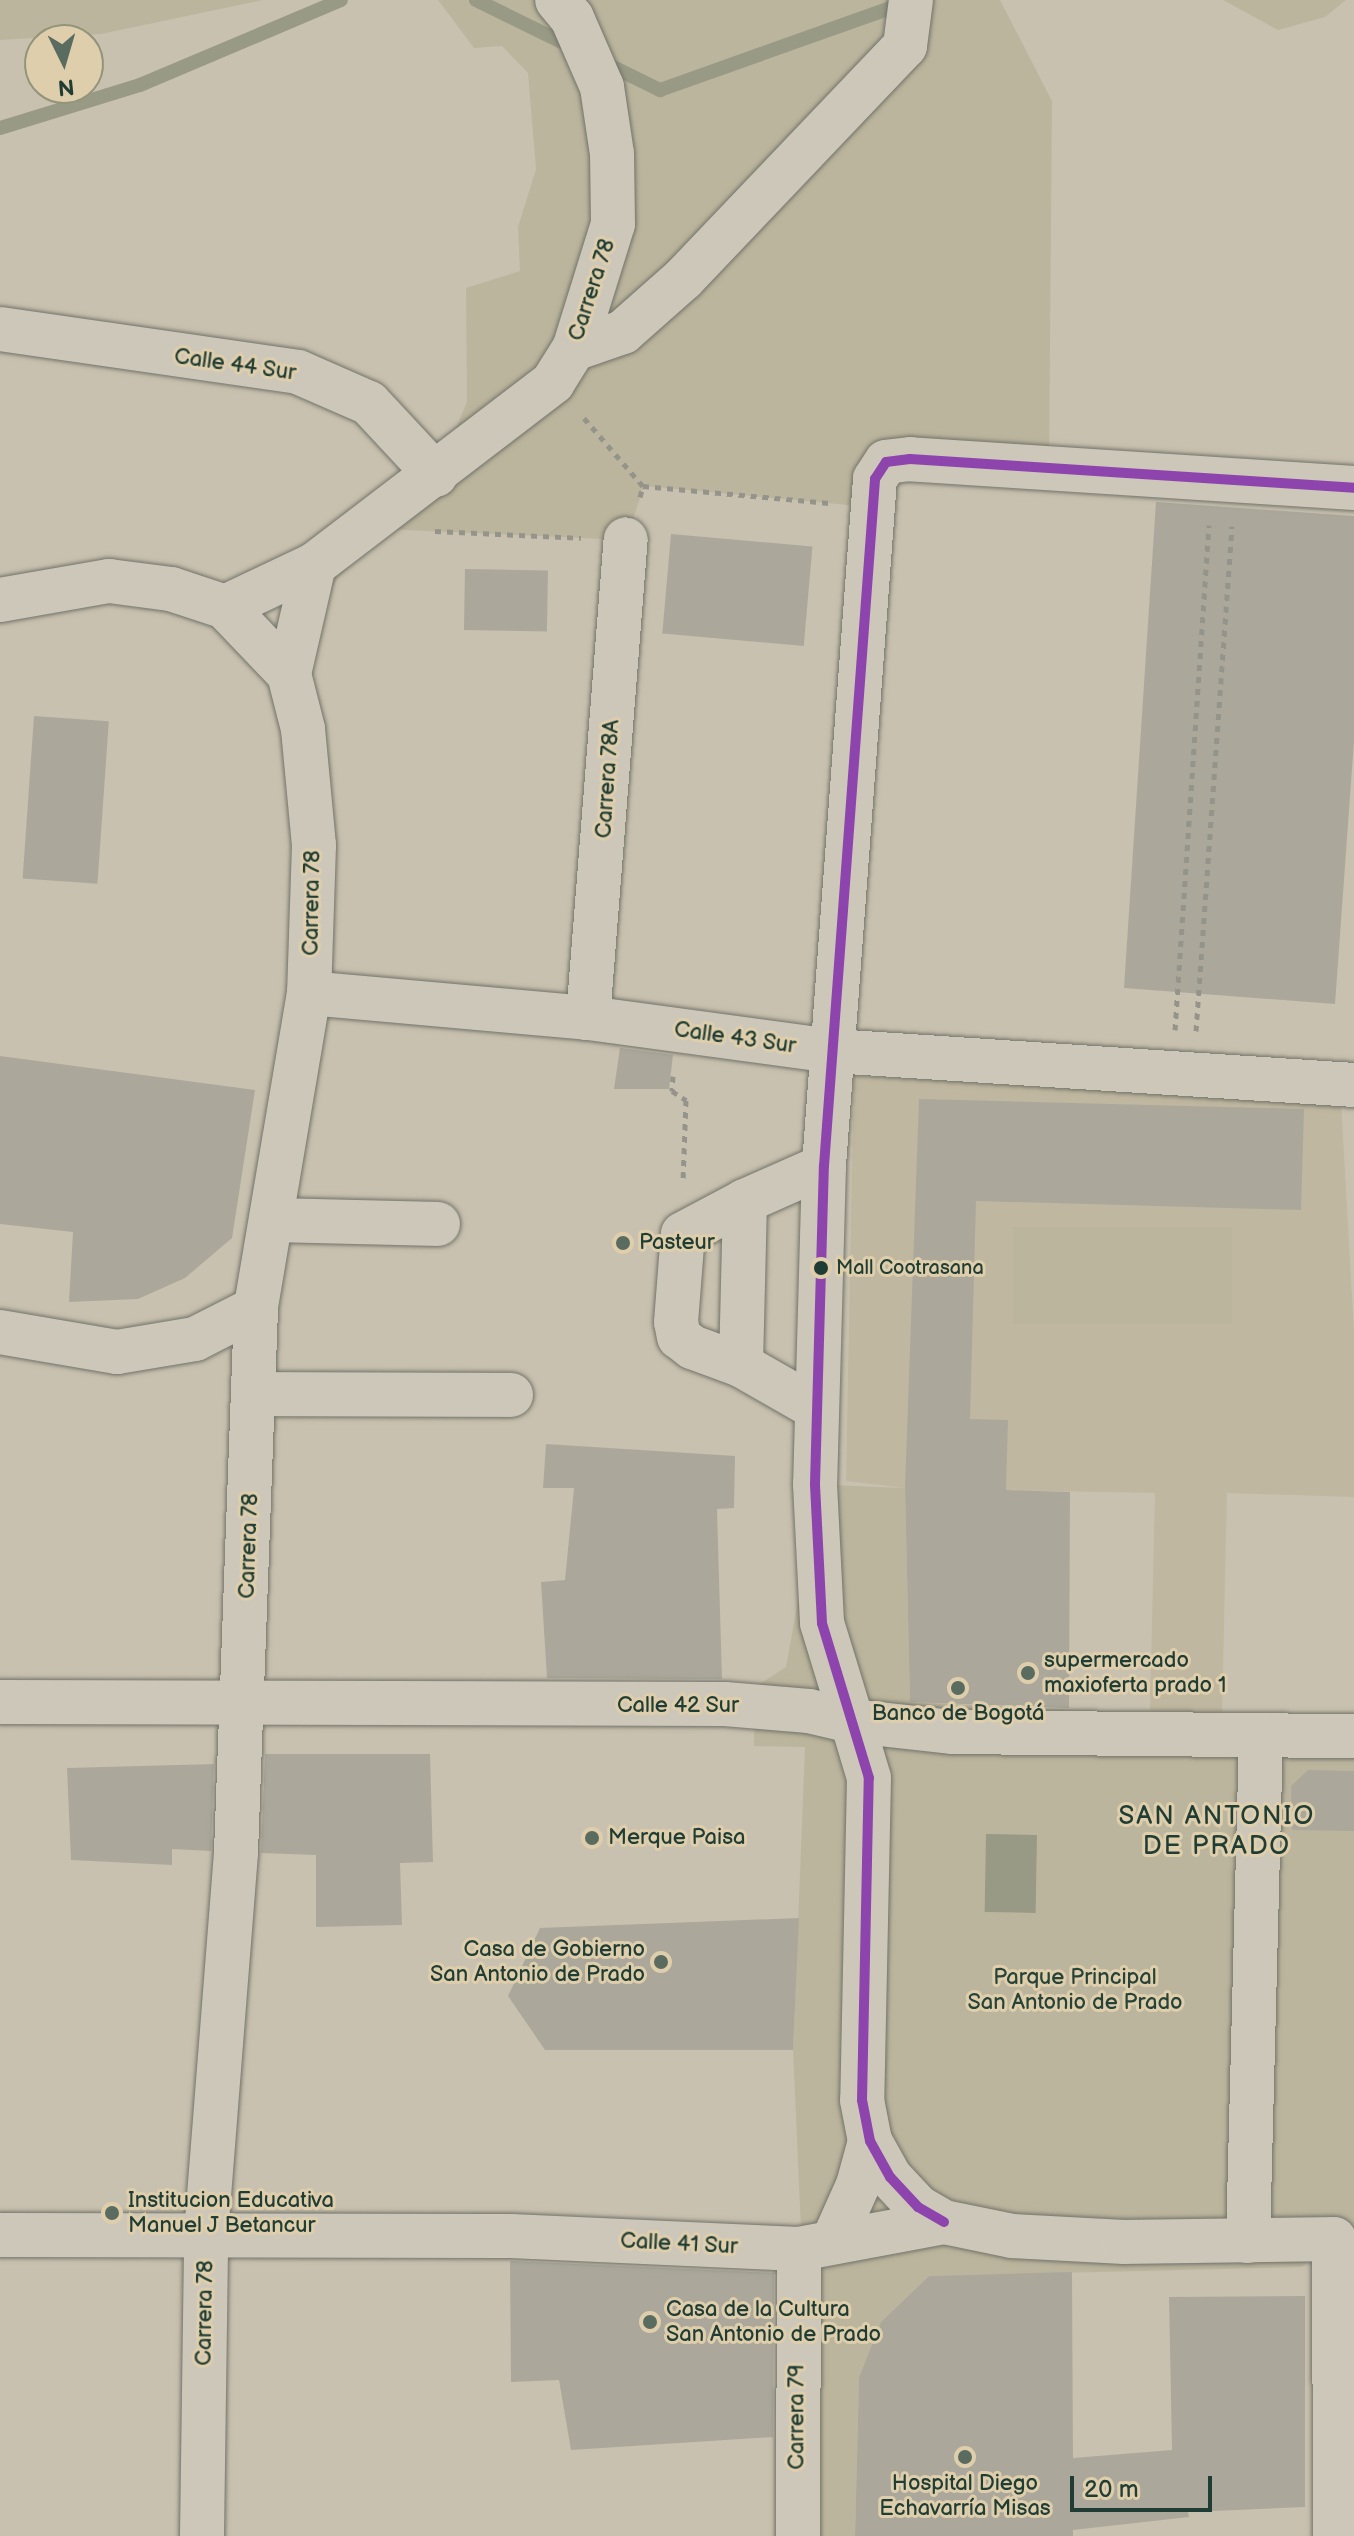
<!DOCTYPE html>
<html>
<head>
<meta charset="utf-8">
<style>
  body { margin:0 }
  #map { position:relative; width:1354px; height:2536px; overflow:hidden; background:#c9c1af; font-family:"Balsamiq Sans",sans-serif }
  div>[style] { position:absolute }
  .built>* { inset:0; background:#bfb79f }
  .green>* { inset:0; background:#bcb59d; transform-origin:0 0 }
  .water>* { inset:0; background:#999a85; transform-origin:0 0 }
  .stream>* { height:14px; margin:-7px; padding:0 7px; transform-origin:7px; border-radius:7px; background:#999a85 }
  .building>* { inset:0; background:#aba89b; transform-origin:0 0 }
  .path>* { height:5px; margin-top:-2.5px; transform-origin:0; background:repeating-linear-gradient(90deg,#94948a 0 6px,transparent 0 12px) }
  .roads { filter:drop-shadow(0 0 2px #717369) drop-shadow(0 0 2px #717369) }
  .minor>* { height:44px; margin:-22px; padding:0 22px; transform-origin:22px; border-radius:22px; background:#cdc7ba }
  .major>* { height:44px; margin:-22px; padding:0 22px; transform-origin:22px; border-radius:22px; background:#cdc7ba }
  .bus-1>* { height:10px; margin:-5px; padding:0 5px; transform-origin:5px; border-radius:5px; background:#8e44ad }
  .dots>* { width:22px; height:22px; translate:-50% -50%; box-sizing:border-box; border:4px solid #dfceab; border-radius:50% }
  span { translate:-50% -50%; white-space:nowrap; text-align:center; line-height:1.15; -webkit-text-stroke:6px #dfceab; paint-order:stroke }
  .bus-label { font-size:20px; color:#1f3d34 }
  .left { translate:0 -50%; text-align:left }
  .street-label { font-size:22px; color:#1f3d34 }
  .poi-label { font-size:22px; color:#1f3d34 }
  .right { translate:-100% -50%; text-align:right }
  .park-label { font-size:22px; color:#264339 }
  .quarter-label { font-size:26px; color:#1f3d34; letter-spacing:2px }
  .north { position:absolute; left:24px; top:24px; width:80px; height:80px; box-sizing:border-box; background:#dfceab; border:2px solid #92947b; border-radius:50%; rotate:175deg; font-size:22px; font-weight:700; line-height:32px; text-align:center; color:#1f3d34 }
  .north::after { content:''; display:block; margin:auto; width:28px; height:36px; background:#5a6b5f; clip-path:polygon(50% 0,100% 100%,50% 72%,0 100%) }
  .scale { position:absolute; left:1070px; top:2476px; width:142px; height:36px; box-sizing:border-box; border:4px solid #1f3d34; border-top:0; padding-left:10px; font-size:24px; line-height:28px; white-space:nowrap; color:#1f3d34; -webkit-text-stroke:6px #dfceab; paint-order:stroke }
</style>
</head>
<body>
<div id="map">
  <div class="built">
    <i style="clip-path:polygon(854px 1076px,1341px 1101px,1354px 1333px,1354px 1497px,1227px 1493px,1222px 1714px,1150px 1711px,1155px 1493px,905px 1488px,846px 1481px)"></i>
  </div>
  <div class="green">
    <i style="clip-path:polygon(0 0,263px 0,101px 34px,0 40px)"></i>
    <i style="clip-path:polygon(438px 0,1000px 0,1052px 101px,1049px 467px,910px 459px,870px 507px,644px 486px,626px 540px,384px 529px,337px 579px,289px 674px,314px 565px,436px 474px,467px 402px,466px 288px,520px 271px,518px 227px,536px 169px,528px 73px,502px 46px,474px 48px)"></i>
    <i style="clip-path:polygon(1223px 0,1346px 0,1325px 17px,1278px 30px)"></i>
    <i style="left:1232px;top:1227px;width:97px;height:219px;rotate:90deg"></i>
    <i style="clip-path:polygon(806px 1484px,905px 1488px,910px 1702px,1354px 1723px,1354px 2239px,1334px 2239px,1302px 2267px,929px 2276px,881px 2322px,859px 2377px,855px 2536px,800px 2536px,801px 2229px,793px 2050px,805px 1747px,754px 1746px,755px 1687px,786px 1667px,805px 1562px)"></i>
  </div>
  <div class="water">
    <i style="left:986px;top:1834px;width:51px;height:78px;rotate:1deg"></i>
  </div>
  <div class="stream">
    <i style="left:476px;top:0;width:109px;rotate:26.1deg"></i>
    <i style="left:603px;top:62px;width:64px;rotate:26.2deg"></i>
    <i style="left:660px;top:90px;width:260px;rotate:-19.6deg"></i>
    <i style="left:0;top:128px;width:146px;rotate:-17.1deg"></i>
    <i style="left:140px;top:85px;width:218px;rotate:-22.9deg"></i>
  </div>
  <div class="building">
    <i style="clip-path:polygon(1156px 502px,1354px 516px,1354px 741px,1335px 1004px,1124px 988px)"></i>
    <i style="left:671px;top:534px;width:142px;height:100px;rotate:5deg"></i>
    <i style="left:465px;top:569px;width:83px;height:61px;rotate:1deg"></i>
    <i style="left:34px;top:716px;width:75px;height:163px;rotate:4deg"></i>
    <i style="clip-path:polygon(620px 1048px,673px 1055px,669px 1089px,614px 1089px)"></i>
    <i style="clip-path:polygon(0 1056px,255px 1090px,232px 1238px,185px 1278px,138px 1299px,69px 1302px,73px 1232px,0 1224px)"></i>
    <i style="clip-path:polygon(919px 1099px,1304px 1109px,1301px 1210px,976px 1201px,970px 1419px,1008px 1420px,1006px 1490px,1070px 1492px,1069px 1708px,910px 1702px,905px 1488px)"></i>
    <i style="clip-path:polygon(546px 1444px,735px 1456px,734px 1508px,717px 1509px,722px 1679px,547px 1678px,541px 1582px,565px 1580px,574px 1488px,543px 1488px)"></i>
    <i style="clip-path:polygon(265px 1754px,430px 1754px,433px 1862px,400px 1863px,402px 1925px,316px 1927px,316px 1855px,261px 1853px)"></i>
    <i style="clip-path:polygon(214px 1764px,211px 1851px,172px 1849px,172px 1865px,71px 1860px,67px 1768px)"></i>
    <i style="clip-path:polygon(1308px 1770px,1354px 1771px,1354px 1831px,1292px 1830px,1291px 1786px)"></i>
    <i style="clip-path:polygon(799px 1918px,793px 2050px,545px 2050px,508px 1996px,540px 1928px)"></i>
    <i style="clip-path:polygon(510px 2261px,774px 2273px,773px 2437px,571px 2450px,559px 2380px,511px 2382px)"></i>
    <i style="clip-path:polygon(1072px 2272px,1073px 2458px,1172px 2450px,1169px 2297px,1305px 2296px,1305px 2507px,1188px 2512px,1189px 2517px,1073px 2530px,1073px 2536px,855px 2536px,859px 2377px,881px 2322px,929px 2276px)"></i>
  </div>
  <div class="path">
    <i style="left:584px;top:418px;width:90px;rotate:49.1deg"></i>
    <i style="left:640px;top:497px;width:11px;rotate:-75deg"></i>
    <i style="left:643px;top:486px;width:187px;rotate:5.2deg"></i>
    <i style="left:435px;top:531px;width:146px;rotate:2.7deg"></i>
    <i style="left:1175px;top:1030px;width:506px;rotate:-86.15deg"></i>
    <i style="left:1196px;top:1031px;width:506px;rotate:-85.92deg"></i>
    <i style="left:673px;top:1076px;width:15px;rotate:94deg"></i>
    <i style="left:672px;top:1091px;width:17px;rotate:33deg"></i>
    <i style="left:686px;top:1100px;width:82px;rotate:92.1deg"></i>
  </div>
  <div class="roads">
    <div class="minor">
      <i style="left:0;top:329px;width:301px;rotate:8.2deg"></i>
      <i style="left:298px;top:372px;width:77px;rotate:23.6deg"></i>
      <i style="left:369px;top:403px;width:98px;rotate:47.1deg"></i>
      <i style="left:574px;top:349px;width:52px;rotate:-19.1deg"></i>
      <i style="left:623px;top:332px;width:80px;rotate:-41.5deg"></i>
      <i style="left:683px;top:279px;width:322px;rotate:-46.4deg"></i>
      <i style="left:905px;top:46px;width:46px;rotate:-82.6deg"></i>
      <i style="left:1354px;top:488px;width:445px;rotate:-176.3deg"></i>
      <i style="left:910px;top:459px;width:24px;rotate:173deg"></i>
      <i style="left:886px;top:462px;width:20px;rotate:123deg"></i>
      <i style="left:875px;top:479px;width:689px;rotate:94.25deg"></i>
      <i style="left:824px;top:1166px;width:318px;rotate:91.6deg"></i>
      <i style="left:815px;top:1484px;width:139px;rotate:87.1deg"></i>
      <i style="left:822px;top:1623px;width:102px;rotate:73deg"></i>
      <i style="left:852px;top:1721px;width:102px;rotate:6.2deg"></i>
      <i style="left:953px;top:1732px;width:401px;rotate:0.6deg"></i>
      <i style="left:225px;top:607px;width:98px;rotate:-25.3deg"></i>
      <i style="left:314px;top:565px;width:301px;rotate:-37.4deg"></i>
      <i style="left:553px;top:382px;width:39px;rotate:-58deg"></i>
      <i style="left:574px;top:349px;width:131px;rotate:-72.7deg"></i>
      <i style="left:613px;top:224px;width:70px;rotate:-90.8deg"></i>
      <i style="left:612px;top:154px;width:68px;rotate:-98.5deg"></i>
      <i style="left:602px;top:87px;width:75px;rotate:-113.5deg"></i>
      <i style="left:572px;top:18px;width:23px;rotate:-130deg"></i>
      <i style="left:289px;top:674px;width:112px;rotate:-77.1deg"></i>
      <i style="left:588px;top:1018px;width:480px;rotate:-85.5deg"></i>
      <i style="left:274px;top:1220px;width:164px;rotate:1.4deg"></i>
      <i style="left:741px;top:1365px;width:52px;rotate:-159.8deg"></i>
      <i style="left:692px;top:1347px;width:16px;rotate:-142deg"></i>
      <i style="left:679px;top:1337px;width:15px;rotate:-101deg"></i>
      <i style="left:676px;top:1322px;width:88px;rotate:-85.5deg"></i>
      <i style="left:683px;top:1234px;width:70px;rotate:-28deg"></i>
      <i style="left:253px;top:1394px;width:258px;rotate:0.2deg"></i>
      <i style="left:816px;top:1408px;width:86px;rotate:-150.2deg"></i>
      <i style="left:741px;top:1365px;width:164px;rotate:-88.6deg"></i>
      <i style="left:745px;top:1201px;width:86px;rotate:-23.9deg"></i>
      <i style="left:0;top:2235px;width:511px;rotate:0.11deg"></i>
      <i style="left:511px;top:2236px;width:288px;rotate:2.6deg"></i>
      <i style="left:799px;top:2249px;width:147px;rotate:-10.5deg"></i>
      <i style="left:833px;top:2241px;width:61px;rotate:-65.9deg"></i>
      <i style="left:858px;top:2185px;width:46px;rotate:-74.7deg"></i>
      <i style="left:1248px;top:2241px;width:505px;rotate:-88.53deg"></i>
      <i style="left:202px;top:2536px;width:302px;rotate:-89.2deg"></i>
      <i style="left:206px;top:2234px;width:383px;rotate:-85.5deg"></i>
      <i style="left:236px;top:1852px;width:544px;rotate:-87.89deg"></i>
      <i style="left:798px;top:2536px;width:287px;rotate:-89.8deg"></i>
    </div>
    <div class="major">
      <i style="left:0;top:600px;width:111px;rotate:-9.9deg"></i>
      <i style="left:109px;top:581px;width:63px;rotate:7.4deg"></i>
      <i style="left:171px;top:589px;width:57px;rotate:18.4deg"></i>
      <i style="left:225px;top:607px;width:93px;rotate:46.3deg"></i>
      <i style="left:289px;top:674px;width:57px;rotate:75.7deg"></i>
      <i style="left:303px;top:729px;width:117px;rotate:84.6deg"></i>
      <i style="left:314px;top:845px;width:148px;rotate:91.9deg"></i>
      <i style="left:309px;top:993px;width:319px;rotate:99.6deg"></i>
      <i style="left:256px;top:1308px;width:68px;rotate:153.1deg"></i>
      <i style="left:195px;top:1339px;width:79px;rotate:170.5deg"></i>
      <i style="left:117px;top:1352px;width:119px;rotate:-170.3deg"></i>
      <i style="left:309px;top:993px;width:280px;rotate:5.1deg"></i>
      <i style="left:588px;top:1018px;width:247px;rotate:7.7deg"></i>
      <i style="left:833px;top:1051px;width:522px;rotate:3.73deg"></i>
      <i style="left:0;top:1702px;width:725px;rotate:0.16deg"></i>
      <i style="left:725px;top:1704px;width:84px;rotate:4.8deg"></i>
      <i style="left:809px;top:1711px;width:44px;rotate:13.1deg"></i>
      <i style="left:852px;top:1721px;width:59px;rotate:73.4deg"></i>
      <i style="left:869px;top:1778px;width:322px;rotate:91.2deg"></i>
      <i style="left:862px;top:2100px;width:42px;rotate:79deg"></i>
      <i style="left:870px;top:2141px;width:41px;rotate:60.9deg"></i>
      <i style="left:890px;top:2177px;width:41px;rotate:47deg"></i>
      <i style="left:918px;top:2207px;width:30px;rotate:30deg"></i>
      <i style="left:944px;top:2222px;width:69px;rotate:11.6deg"></i>
      <i style="left:1012px;top:2236px;width:112px;rotate:3.1deg"></i>
      <i style="left:1124px;top:2242px;width:210px;rotate:-0.8deg"></i>
      <i style="left:1334px;top:2239px;width:297px;rotate:89.8deg"></i>
    </div>
  </div>
  <div class="bus-1">
    <i style="left:944px;top:2222px;width:30px;rotate:-150deg"></i>
    <i style="left:918px;top:2207px;width:41px;rotate:-133deg"></i>
    <i style="left:890px;top:2177px;width:41px;rotate:-119.1deg"></i>
    <i style="left:870px;top:2141px;width:42px;rotate:-101deg"></i>
    <i style="left:862px;top:2100px;width:322px;rotate:-88.8deg"></i>
    <i style="left:869px;top:1778px;width:162px;rotate:-106.9deg"></i>
    <i style="left:822px;top:1623px;width:139px;rotate:-92.9deg"></i>
    <i style="left:815px;top:1484px;width:318px;rotate:-88.4deg"></i>
    <i style="left:824px;top:1166px;width:689px;rotate:-85.75deg"></i>
    <i style="left:875px;top:479px;width:20px;rotate:-57deg"></i>
    <i style="left:886px;top:462px;width:24px;rotate:-7deg"></i>
    <i style="left:910px;top:459px;width:445px;rotate:3.7deg"></i>
  </div>
  <div class="dots">
    <i style="left:623px;top:1243px;background:#5a6b5f"></i>
    <i style="left:821px;top:1268px;background:#1f3d34"></i>
    <i style="left:1028px;top:1673px;background:#5a6b5f"></i>
    <i style="left:958px;top:1688px;background:#5a6b5f"></i>
    <i style="left:592px;top:1838px;background:#5a6b5f"></i>
    <i style="left:661px;top:1962px;background:#5a6b5f"></i>
    <i style="left:112px;top:2213px;background:#5a6b5f"></i>
    <i style="left:650px;top:2322px;background:#5a6b5f"></i>
    <i style="left:965px;top:2457px;background:#5a6b5f"></i>
  </div>
  <div class="bus-label">
    <span class="left" style="left:836px;top:1268px">Mall Cootrasana</span>
  </div>
  <div class="street-label">
    <span style="left:592px;top:290px;rotate:-72deg">Carrera 78</span>
    <span style="left:235px;top:365px;rotate:8deg">Calle 44 Sur</span>
    <span style="left:608px;top:779px;rotate:-86deg">Carrera 78A</span>
    <span style="left:312px;top:903px;rotate:-89deg">Carrera 78</span>
    <span style="left:735px;top:1038px;rotate:8deg">Calle 43 Sur</span>
    <span style="left:249px;top:1546px;rotate:-88deg">Carrera 78</span>
    <span style="left:678px;top:1706px">Calle 42 Sur</span>
    <span style="left:679px;top:2244px;rotate:3deg">Calle 41 Sur</span>
    <span style="left:205px;top:2313px;rotate:-89deg">Carrera 78</span>
    <span style="left:797px;top:2417px;rotate:-90deg">Carrera 79</span>
  </div>
  <div class="poi-label">
    <span class="left" style="left:639px;top:1243px">Pasteur</span>
    <span class="left" style="left:1044px;top:1673px">supermercado<br>maxioferta prado 1</span>
    <span style="left:958px;top:1714px">Banco de Bogotá</span>
    <span class="left" style="left:608px;top:1838px">Merque Paisa</span>
    <span class="right" style="left:645px;top:1962px">Casa de Gobierno<br>San Antonio de Prado</span>
    <span class="left" style="left:128px;top:2213px">Institucion Educativa<br>Manuel J Betancur</span>
    <span class="left" style="left:666px;top:2322px">Casa de la Cultura<br>San Antonio de Prado</span>
    <span style="left:965px;top:2496px">Hospital Diego<br>Echavarría Misas</span>
  </div>
  <div class="park-label">
    <span style="left:1075px;top:1990px">Parque Principal<br>San Antonio de Prado</span>
  </div>
  <div class="quarter-label">
    <span style="left:1217px;top:1832px">SAN ANTONIO<br>DE PRADO</span>
  </div>
  <div class="north">N</div>
  <div class="scale">20 m</div>
</div>
</body>
</html>
